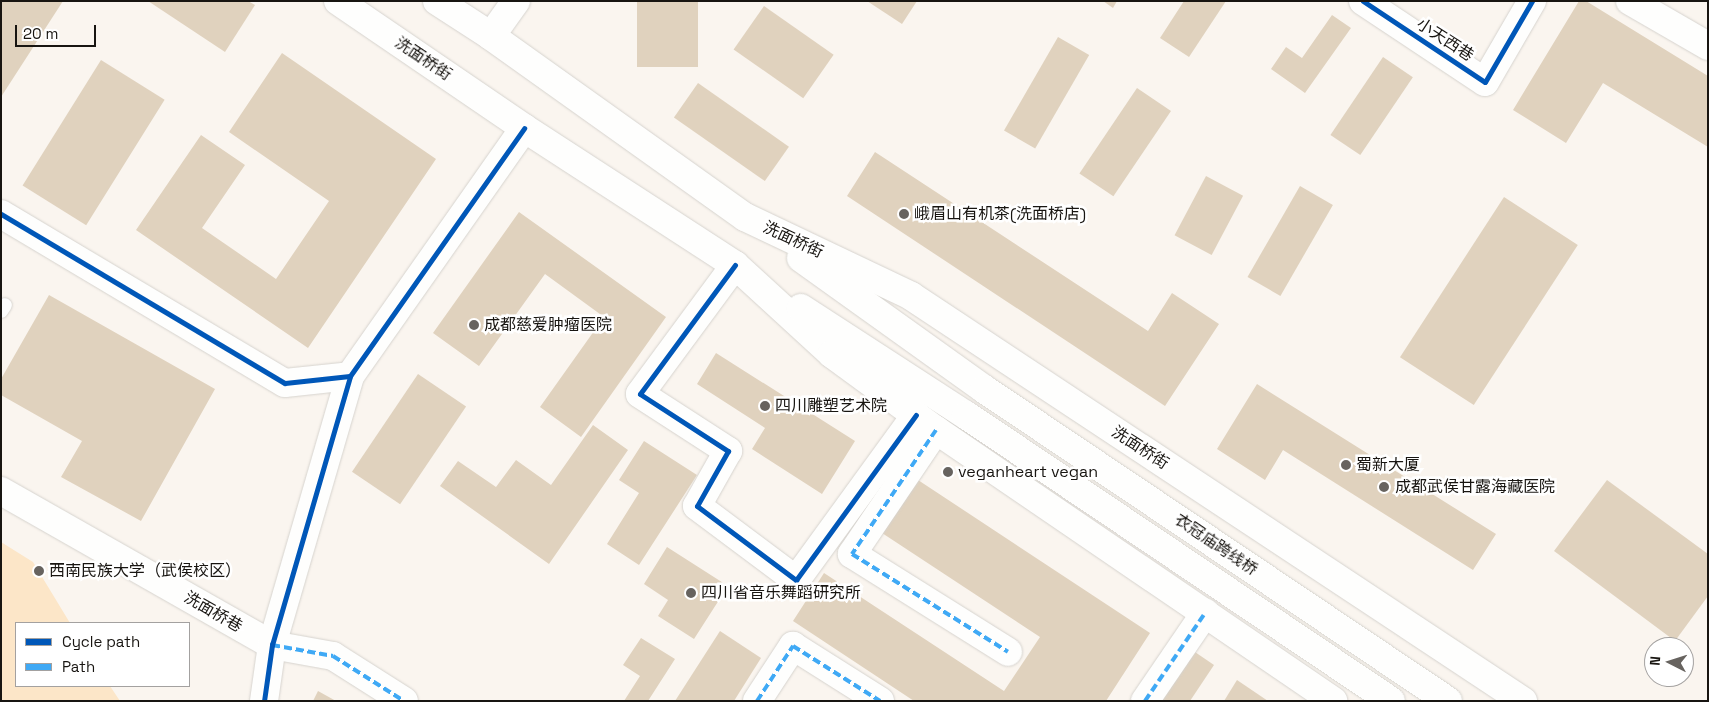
<!DOCTYPE html>
<html>
<head>
<meta charset="utf-8">
<style>
  body { margin:0 }
  #map { position:relative; width:1709px; height:702px; overflow:hidden; background:#faf5ef; font-family:"Space Grotesk","Noto Sans SC",sans-serif }
  div>[style] { position:absolute }
  .green>* { inset:0; background:#fce6c8 }
  .building>* { inset:0; background:#e0d2be; transform-origin:0 0 }
  .roads { filter:drop-shadow(0 0 1px #d6d3ce) drop-shadow(0 0 1px #d6d3ce) }
  .lane>* { height:14px; margin:-7px; padding:0 7px; transform-origin:7px; border-radius:7px; background:#fefefd }
  .street>* { height:28px; margin:-14px; padding:0 14px; transform-origin:14px; border-radius:14px; background:#fefefd }
  .primary>* { height:28px; margin:-14px; padding:0 14px; transform-origin:14px; border-radius:14px; background:#fefefd }
  .quiet>* { height:4px; margin-top:-2px; transform-origin:0; background:repeating-linear-gradient(90deg,#3fa9f5 0 8px,transparent 0 12px) }
  .cycleway>* { height:5px; margin:-2.5px; padding:0 2.5px; transform-origin:2.5px; border-radius:2.5px; background:#0057b8 }
  .dots>* { width:14px; height:14px; translate:-50% -50%; box-sizing:border-box; border:2px solid #fff; border-radius:50% }
  span { translate:-50% -50%; white-space:nowrap; text-align:center; line-height:1.15; -webkit-text-stroke:5px #fff; paint-order:stroke }
  .street-label { font-size:16px; color:#181511 }
  .poi-label { font-size:16px; color:#181511 }
  .left { translate:0 -50%; text-align:left }
  .frame { position:absolute; inset:0; border:2px solid #181511; pointer-events:none }
  .legend { position:absolute; left:15px; top:622px; width:175px; height:65px; box-sizing:border-box; background:#fff; border:1px solid #a3a1a0; margin:0; padding:6px 9px; list-style:none; font-size:15px; color:#181511 }
  .legend li { display:flex; align-items:center; gap:10px; height:25px }
  .legend b { width:25px; border:1px solid #a3a1a0 }
  .north { position:absolute; left:1644px; top:637px; width:50px; height:50px; box-sizing:border-box; background:#fff; border:1px solid #a3a1a0; border-radius:50%; rotate:275deg; font-size:14px; font-weight:700; line-height:20px; text-align:center; color:#181511 }
  .north::after { content:''; display:block; margin:auto; width:18px; height:22px; background:#67635f; clip-path:polygon(50% 0,100% 100%,50% 72%,0 100%) }
  .scale { position:absolute; left:15px; top:25px; width:81px; height:22px; box-sizing:border-box; border:2px solid #181511; border-top:0; padding-left:6px; font-size:15px; line-height:18px; white-space:nowrap; color:#181511; -webkit-text-stroke:4px #fff; paint-order:stroke }
</style>
</head>
<body>
<div id="map">
  <div class="green">
    <i style="clip-path:polygon(1px 542px,33px 562px,70px 623px,16px 623px,16px 686px,110px 686px,120px 701px,1px 701px)"></i>
  </div>
  <div class="building">
    <i style="clip-path:polygon(1px 1px,63px 1px,1px 97px)"></i>
    <i style="clip-path:polygon(148px 1px,248px 1px,255px 5px,225px 52px)"></i>
    <i style="left:637px;top:1px;width:61px;height:66px"></i>
    <i style="clip-path:polygon(867px 1px,917px 1px,902px 24px)"></i>
    <i style="clip-path:polygon(1103px 1px,1117px 1px,1113px 8px)"></i>
    <i style="clip-path:polygon(1184px 1px,1226px 1px,1189px 57px,1160px 38px)"></i>
    <i style="clip-path:polygon(1579px 1px,1586px 1px,1708px 76px,1708px 147px,1603px 83px,1566px 143px,1513px 110px)"></i>
    <i style="left:764px;top:6px;width:85px;height:53px;rotate:35deg"></i>
    <i style="clip-path:polygon(1332px 15px,1351px 28px,1305px 93px,1271px 69px,1286px 47px,1302px 58px)"></i>
    <i style="left:1058px;top:37px;width:36px;height:108px;rotate:30deg"></i>
    <i style="clip-path:polygon(282px 53px,436px 159px,308px 348px,136px 230px,201px 135px,245px 165px,202px 228px,276px 279px,329px 201px,229px 132px)"></i>
    <i style="left:1383px;top:57px;width:36px;height:94px;rotate:34deg"></i>
    <i style="left:101px;top:60px;width:75px;height:148px;rotate:32deg"></i>
    <i style="left:698px;top:83px;width:111px;height:42px;rotate:35deg"></i>
    <i style="left:1137px;top:88px;width:41px;height:103px;rotate:34deg"></i>
    <i style="clip-path:polygon(875px 152px,1148px 331px,1172px 293px,1219px 324px,1165px 406px,847px 196px)"></i>
    <i style="left:1206px;top:176px;width:42px;height:67px;rotate:28deg"></i>
    <i style="left:1300px;top:186px;width:38px;height:105px;rotate:30deg"></i>
    <i style="left:1504px;top:197px;width:88px;height:191px;rotate:33deg"></i>
    <i style="clip-path:polygon(519px 212px,666px 317px,581px 437px,540px 407px,604px 317px,545px 274px,479px 366px,433px 333px)"></i>
    <i style="clip-path:polygon(49px 295px,215px 389px,141px 521px,61px 477px,82px 441px,1px 395px,1px 379px)"></i>
    <i style="clip-path:polygon(716px 353px,855px 441px,822px 494px,752px 449px,765px 428px,697px 384px)"></i>
    <i style="left:418px;top:374px;width:58px;height:118px;rotate:34deg"></i>
    <i style="clip-path:polygon(1257px 384px,1496px 534px,1473px 570px,1283px 450px,1265px 480px,1217px 449px)"></i>
    <i style="clip-path:polygon(593px 425px,628px 450px,549px 564px,440px 486px,458px 461px,496px 487px,516px 460px,551px 485px)"></i>
    <i style="clip-path:polygon(644px 441px,697px 475px,639px 565px,607px 544px,639px 493px,619px 480px)"></i>
    <i style="clip-path:polygon(918px 480px,1150px 633px,1106px 701px,914px 701px,793px 621px,824px 573px,1004px 691px,1040px 637px,882px 533px)"></i>
    <i style="clip-path:polygon(1607px 480px,1708px 554px,1708px 596px,1675px 641px,1554px 551px)"></i>
    <i style="clip-path:polygon(667px 547px,728px 586px,694px 639px,658px 616px,668px 600px,644px 584px)"></i>
    <i style="clip-path:polygon(720px 631px,761px 658px,734px 701px,675px 701px)"></i>
    <i style="clip-path:polygon(641px 638px,675px 659px,648px 701px,624px 701px,640px 676px,623px 665px)"></i>
    <i style="clip-path:polygon(1192px 650px,1214px 665px,1190px 701px,1157px 701px)"></i>
    <i style="clip-path:polygon(1237px 680px,1268px 701px,1224px 701px)"></i>
    <i style="clip-path:polygon(318px 691px,336px 701px,313px 701px)"></i>
  </div>
  <div class="roads">
    <div class="lane">
      <i style="left:1px;top:311px;width:7px;rotate:-56deg"></i>
    </div>
    <div class="street">
      <i style="left:1363px;top:1px;width:146px;rotate:33.6deg"></i>
      <i style="left:1485px;top:82px;width:94px;rotate:-59.9deg"></i>
      <i style="left:1630px;top:1px;width:90px;rotate:30deg"></i>
      <i style="left:491px;top:36px;width:43px;rotate:-54.5deg"></i>
      <i style="left:1px;top:214px;width:330px;rotate:30.8deg"></i>
      <i style="left:285px;top:383px;width:65px;rotate:-6.1deg"></i>
      <i style="left:735px;top:265px;width:160px;rotate:126.4deg"></i>
      <i style="left:640px;top:394px;width:105px;rotate:32.9deg"></i>
      <i style="left:728px;top:451px;width:63px;rotate:119.4deg"></i>
      <i style="left:697px;top:506px;width:124px;rotate:36.8deg"></i>
      <i style="left:796px;top:580px;width:204px;rotate:-54deg"></i>
      <i style="left:936px;top:430px;width:150px;rotate:124.1deg"></i>
      <i style="left:852px;top:554px;width:184px;rotate:32.1deg"></i>
      <i style="left:1px;top:491px;width:312px;rotate:29.6deg"></i>
      <i style="left:272px;top:645px;width:62px;rotate:10.2deg"></i>
      <i style="left:333px;top:656px;width:84px;rotate:32.4deg"></i>
      <i style="left:264px;top:701px;width:57px;rotate:-81.9deg"></i>
      <i style="left:272px;top:645px;width:280px;rotate:-73.8deg"></i>
      <i style="left:350px;top:376px;width:303px;rotate:-54.9deg"></i>
      <i style="left:757px;top:701px;width:66px;rotate:-56.8deg"></i>
      <i style="left:793px;top:646px;width:103px;rotate:32.3deg"></i>
      <i style="left:1145px;top:701px;width:107px;rotate:-55.7deg"></i>
    </div>
    <div class="primary">
      <i style="left:338px;top:1px;width:225px;rotate:34.3deg"></i>
      <i style="left:524px;top:128px;width:252px;rotate:33deg"></i>
      <i style="left:735px;top:265px;width:132px;rotate:42.5deg"></i>
      <i style="left:832px;top:354px;width:129px;rotate:36.2deg"></i>
      <i style="left:936px;top:430px;width:481px;rotate:34.3deg"></i>
      <i style="left:437px;top:1px;width:64px;rotate:32.9deg"></i>
      <i style="left:491px;top:36px;width:312px;rotate:35.5deg"></i>
      <i style="left:745px;top:217px;width:184px;rotate:25.4deg"></i>
      <i style="left:911px;top:296px;width:734px;rotate:33.5deg"></i>
      <i style="left:801px;top:258px;width:225px;rotate:35.6deg"></i>
      <i style="left:984px;top:389px;width:559px;rotate:33.92deg"></i>
      <i style="left:801px;top:308px;width:197px;rotate:33deg"></i>
      <i style="left:966px;top:415px;width:512px;rotate:33.94deg"></i>
    </div>
  </div>
  <div class="quiet">
    <i style="left:936px;top:430px;width:150px;rotate:124.1deg"></i>
    <i style="left:852px;top:554px;width:184px;rotate:32.1deg"></i>
    <i style="left:273px;top:642px;width:3px;rotate:108deg"></i>
    <i style="left:272px;top:645px;width:62px;rotate:10.2deg"></i>
    <i style="left:333px;top:656px;width:84px;rotate:32.4deg"></i>
    <i style="left:757px;top:701px;width:66px;rotate:-56.8deg"></i>
    <i style="left:793px;top:646px;width:103px;rotate:32.3deg"></i>
    <i style="left:1145px;top:701px;width:107px;rotate:-55.7deg"></i>
  </div>
  <div class="cycleway">
    <i style="left:1363px;top:1px;width:146px;rotate:33.6deg"></i>
    <i style="left:1485px;top:82px;width:94px;rotate:-59.9deg"></i>
    <i style="left:1px;top:214px;width:330px;rotate:30.8deg"></i>
    <i style="left:285px;top:383px;width:65px;rotate:-6.1deg"></i>
    <i style="left:735px;top:265px;width:160px;rotate:126.4deg"></i>
    <i style="left:640px;top:394px;width:105px;rotate:32.9deg"></i>
    <i style="left:728px;top:451px;width:63px;rotate:119.4deg"></i>
    <i style="left:697px;top:506px;width:124px;rotate:36.8deg"></i>
    <i style="left:796px;top:580px;width:204px;rotate:-54deg"></i>
    <i style="left:264px;top:701px;width:57px;rotate:-81.9deg"></i>
    <i style="left:272px;top:645px;width:280px;rotate:-73.8deg"></i>
    <i style="left:350px;top:376px;width:303px;rotate:-54.9deg"></i>
  </div>
  <div class="dots">
    <i style="left:904px;top:214px;background:#67635f"></i>
    <i style="left:474px;top:325px;background:#67635f"></i>
    <i style="left:765px;top:406px;background:#67635f"></i>
    <i style="left:1346px;top:465px;background:#67635f"></i>
    <i style="left:948px;top:472px;background:#67635f"></i>
    <i style="left:1384px;top:487px;background:#67635f"></i>
    <i style="left:39px;top:571px;background:#67635f"></i>
    <i style="left:691px;top:593px;background:#67635f"></i>
  </div>
  <div class="street-label">
    <span style="left:1445px;top:40px;rotate:33deg">小天西巷</span>
    <span style="left:423px;top:59px;rotate:34deg">洗面桥街</span>
    <span style="left:793px;top:240px;rotate:25deg">洗面桥街</span>
    <span style="left:1140px;top:448px;rotate:33deg">洗面桥街</span>
    <span style="left:1216px;top:545px;rotate:34deg">衣冠庙跨线桥</span>
    <span style="left:213px;top:612px;rotate:30deg">洗面桥巷</span>
  </div>
  <div class="poi-label">
    <span class="left" style="left:914px;top:214px">峨眉山有机茶(洗面桥店)</span>
    <span class="left" style="left:484px;top:325px">成都慈爱肿瘤医院</span>
    <span class="left" style="left:775px;top:406px">四川雕塑艺术院</span>
    <span class="left" style="left:1356px;top:465px">蜀新大厦</span>
    <span class="left" style="left:958px;top:472px">veganheart vegan</span>
    <span class="left" style="left:1395px;top:487px">成都武侯甘露海藏医院</span>
    <span class="left" style="left:49px;top:571px">西南民族大学（武侯校区）</span>
    <span class="left" style="left:701px;top:593px">四川省音乐舞蹈研究所</span>
  </div>
  <div class="frame"></div>
  <ul class="legend">
  <li><b style="height:6px;background:#0057b8"></b>Cycle path</li>
  <li><b style="height:6px;background:#3fa9f5"></b>Path</li>
  </ul>
  <div class="north">N</div>
  <div class="scale">20 m</div>
</div>
</body>
</html>
